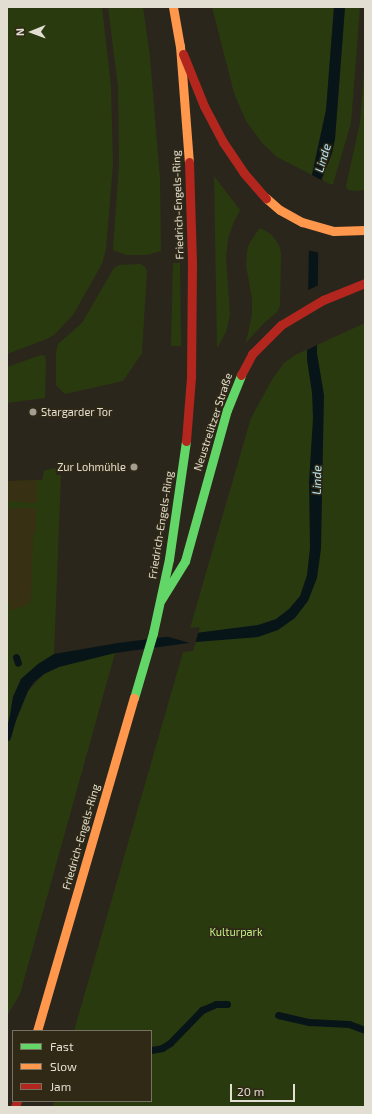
<!DOCTYPE html>
<html>
<head>
<meta charset="utf-8">
<style>
  body { margin:0 }
  #map { position:relative; width:372px; height:1114px; overflow:hidden; background:#2a261c; font-family:"Exo 2",sans-serif }
  div>[style] { position:absolute }
  .green>* { inset:0; background:#2a3a0f }
  .sand>* { inset:0; background:#373012 }
  .water>* { inset:0; background:#081518 }
  .pier>* { inset:0; background:#2a261c; transform-origin:0 0 }
  .stream>* { height:7px; margin:-3.5px; padding:0 3.5px; transform-origin:3.5px; border-radius:3.5px; background:#081518 }
  .fast>* { height:9px; margin:-4.5px; padding:0 4.5px; transform-origin:4.5px; border-radius:4.5px; background:#63d668 }
  .slow>* { height:9px; margin:-4.5px; padding:0 4.5px; transform-origin:4.5px; border-radius:4.5px; background:#ff974d }
  .jam>* { height:9px; margin:-4.5px; padding:0 4.5px; transform-origin:4.5px; border-radius:4.5px; background:#b3261e }
  .dots>* { width:11px; height:11px; translate:-50% -50%; box-sizing:border-box; border:2px solid #302916; border-radius:50% }
  span { translate:-50% -50%; white-space:nowrap; text-align:center; line-height:1.15; -webkit-text-stroke:3px #302916; paint-order:stroke }
  .street-label { font-size:11px; color:#e2ded2 }
  .poi-label { font-size:11px; color:#e2ded2 }
  .left { translate:0 -50%; text-align:left }
  .right { translate:-100% -50%; text-align:right }
  .park-label { font-size:11px; color:#c0ef86 }
  .water-label { font-size:12px; color:#b3e5f7; font-style:italic }
  .frame { position:absolute; inset:0; border:8px solid #e2ded2; pointer-events:none }
  .legend { position:absolute; left:12px; top:1030px; width:140px; height:72px; box-sizing:border-box; background:#302916; border:1px solid #777161; margin:0; padding:5px 7px; list-style:none; font-size:12px; color:#e2ded2 }
  .legend li { display:flex; align-items:center; gap:8px; height:20px }
  .legend b { width:20px; border:1px solid #777161 }
  .north { position:absolute; left:12px; top:12px; width:40px; height:40px; -webkit-text-stroke:3px #302916; paint-order:stroke; rotate:269deg; font-size:11px; font-weight:700; line-height:16px; text-align:center; color:#e2ded2 }
  .north::after { content:''; display:block; margin:auto; width:14px; height:18px; background:#e2ded2; clip-path:polygon(50% 0,100% 100%,50% 72%,0 100%) }
  .scale { position:absolute; left:230px; top:1084px; width:65px; height:18px; box-sizing:border-box; border:2px solid #e2ded2; border-top:0; padding-left:5px; font-size:12px; line-height:14px; white-space:nowrap; color:#e2ded2; -webkit-text-stroke:3px #302916; paint-order:stroke }
</style>
</head>
<body>
<div id="map">
  <div class="green">
    <i style="clip-path:polygon(7px 7px,102px 7px,111px 87px,113px 164px,106px 249px,102px 264px,73px 315px,54px 335px,44px 340px,7px 354px)"></i>
    <i style="clip-path:polygon(108px 7px,143px 7px,150px 57px,160px 179px,161px 251px,146px 255px,126px 255px,113px 250px,119px 164px,118px 87px)"></i>
    <i style="clip-path:polygon(212px 7px,334px 7px,326px 110px,312px 175px,277px 157px,263px 144px,246px 121px,234px 93px)"></i>
    <i style="clip-path:polygon(345px 7px,360px 7px,351px 123px,333px 184px,330px 184px,322px 180px,332px 153px,335px 139px)"></i>
    <i style="clip-path:polygon(365px 57px,365px 190px,354px 191px,348px 190px,346px 186px,360px 123px)"></i>
    <i style="clip-path:polygon(214px 176px,240px 210px,233px 224px,228px 239px,226px 257px,230px 315px,226px 332px,217px 348px)"></i>
    <i style="clip-path:polygon(259px 229px,262px 229px,271px 234px,279px 245px,281px 253px,280px 306px,277px 312px,263px 324px,246px 343px,252px 314px,252px 299px,246px 265px,247px 252px,249px 244px)"></i>
    <i style="clip-path:polygon(173px 263px,180px 263px,181px 346px,171px 346px)"></i>
    <i style="clip-path:polygon(140px 264px,145px 267px,147px 271px,142px 353px,123px 381px,65px 394px,56px 385px,56px 352px,58px 344px,82px 323px,114px 268px,119px 265px)"></i>
    <i style="clip-path:polygon(365px 323px,365px 1107px,52px 1107px,54px 1101px,151px 1101px,151px 1031px,74px 1031px,183px 652px,193px 651px,200px 627px,190px 628px,251px 418px,273px 378px,284px 363px,295px 355px)"></i>
    <i style="clip-path:polygon(41px 355px,45px 356px,46px 360px,45px 398px,7px 403px,7px 367px)"></i>
    <i style="clip-path:polygon(54px 468px,56px 469px,56px 475px,61px 475px,54px 654px,38px 664px,21px 679px,13px 697px,9px 722px,14px 725px,28px 691px,44px 674px,59px 667px,85px 659px,115px 653px,20px 994px,7px 1016px,7px 481px,42px 480px,44px 471px)"></i>
  </div>
  <div class="sand">
    <i style="clip-path:polygon(35px 480px,37px 482px,37px 502px,35px 503px,7px 501px,7px 481px)"></i>
    <i style="clip-path:polygon(7px 508px,35px 508px,36px 510px,36px 526px,33px 538px,31px 600px,28px 604px,11px 611px,7px 597px)"></i>
  </div>
  <div class="water">
    <i style="clip-path:polygon(334px 7px,345px 7px,335px 139px,332px 153px,319px 185px,317px 353px,324px 395px,321px 549px,317px 578px,308px 601px,295px 618px,278px 630px,258px 637px,196px 642px,115px 653px,59px 667px,44px 674px,34px 682px,28px 691px,14px 725px,10px 725px,9px 722px,13px 697px,21px 679px,38px 664px,54px 654px,118px 643px,258px 625px,276px 619px,289px 609px,300px 596px,307px 575px,310px 548px,309px 482px,313px 418px,312px 393px,307px 360px,310px 184px,326px 110px)"></i>
  </div>
  <div class="pier">
    <i style="clip-path:polygon(evenodd,310px 174px,323px 181px,321px 186px,319px 344px,305px 351px,305px 258px,310px 174px,307px 250px,320px 253px,319px 285px,306px 291px,307px 250px)"></i>
    <i style="left:199px;top:630px;width:15px;height:82px;rotate:106deg"></i>
  </div>
  <div class="stream">
    <i style="left:16px;top:657px;width:6px;rotate:72deg"></i>
    <i style="left:7px;top:737px;width:22px;rotate:-74deg"></i>
    <i style="left:278px;top:1015px;width:32px;rotate:13deg"></i>
    <i style="left:309px;top:1022px;width:40px;rotate:2.9deg"></i>
    <i style="left:349px;top:1024px;width:17px;rotate:21deg"></i>
    <i style="left:151px;top:1050px;width:11px;rotate:-10deg"></i>
    <i style="left:162px;top:1048px;width:9px;rotate:-32deg"></i>
    <i style="left:170px;top:1043px;width:46px;rotate:-45.9deg"></i>
    <i style="left:202px;top:1010px;width:15px;rotate:-23deg"></i>
    <i style="left:216px;top:1004px;width:11px"></i>
  </div>
  <div class="fast">
    <i style="left:161px;top:600px;width:46px;rotate:-58.4deg"></i>
    <i style="left:185px;top:561px;width:157px;rotate:-74.5deg"></i>
    <i style="left:227px;top:410px;width:38px;rotate:-68deg"></i>
    <i style="left:134px;top:698px;width:68px;rotate:-73.7deg"></i>
    <i style="left:153px;top:633px;width:76px;rotate:-77.8deg"></i>
    <i style="left:169px;top:559px;width:119px;rotate:-81.8deg"></i>
  </div>
  <div class="slow">
    <i style="left:173px;top:7px;width:40px;rotate:80deg"></i>
    <i style="left:180px;top:46px;width:116px;rotate:85.6deg"></i>
    <i style="left:266px;top:198px;width:18px;rotate:41deg"></i>
    <i style="left:280px;top:210px;width:25px;rotate:29deg"></i>
    <i style="left:302px;top:222px;width:33px;rotate:16deg"></i>
    <i style="left:334px;top:231px;width:31px;rotate:-2deg"></i>
    <i style="left:37px;top:1031px;width:347px;rotate:-73.8deg"></i>
  </div>
  <div class="jam">
    <i style="left:183px;top:54px;width:56px;rotate:68deg"></i>
    <i style="left:204px;top:106px;width:41px;rotate:62.2deg"></i>
    <i style="left:223px;top:142px;width:36px;rotate:56deg"></i>
    <i style="left:243px;top:172px;width:35px;rotate:49deg"></i>
    <i style="left:241px;top:375px;width:24px;rotate:-62deg"></i>
    <i style="left:252px;top:354px;width:41px;rotate:-45deg"></i>
    <i style="left:281px;top:325px;width:49px;rotate:-30.8deg"></i>
    <i style="left:323px;top:300px;width:45px;rotate:-22deg"></i>
    <i style="left:186px;top:441px;width:64px;rotate:-85.5deg"></i>
    <i style="left:191px;top:377px;width:114px;rotate:-89.5deg"></i>
    <i style="left:192px;top:263px;width:101px;rotate:-91.7deg"></i>
    <i style="left:15px;top:1107px;width:6px;rotate:-72deg"></i>
  </div>
  <div class="dots">
    <i style="left:33px;top:412px;background:#a29e92"></i>
    <i style="left:134px;top:467px;background:#a29e92"></i>
  </div>
  <div class="street-label">
    <span style="left:178px;top:205px;rotate:-92deg">Friedrich-Engels-Ring</span>
    <span style="left:213px;top:422px;rotate:-72deg">Neustrelitzer Straße</span>
    <span style="left:161px;top:525px;rotate:-81deg">Friedrich-Engels-Ring</span>
    <span style="left:81px;top:837px;rotate:-74deg">Friedrich-Engels-Ring</span>
  </div>
  <div class="poi-label">
    <span class="left" style="left:41px;top:412px">Stargarder Tor</span>
    <span class="right" style="left:126px;top:467px">Zur Lohmühle</span>
  </div>
  <div class="park-label">
    <span style="left:236px;top:932px">Kulturpark</span>
  </div>
  <div class="water-label">
    <span style="left:323px;top:158px;rotate:-73deg">Linde</span>
    <span style="left:317px;top:480px;rotate:-89deg">Linde</span>
  </div>
  <div class="frame"></div>
  <ul class="legend">
  <li><b style="height:5px;background:#63d668"></b>Fast</li>
  <li><b style="height:5px;background:#ff974d"></b>Slow</li>
  <li><b style="height:5px;background:#b3261e"></b>Jam</li>
  </ul>
  <div class="north">N</div>
  <div class="scale">20 m</div>
</div>
</body>
</html>
